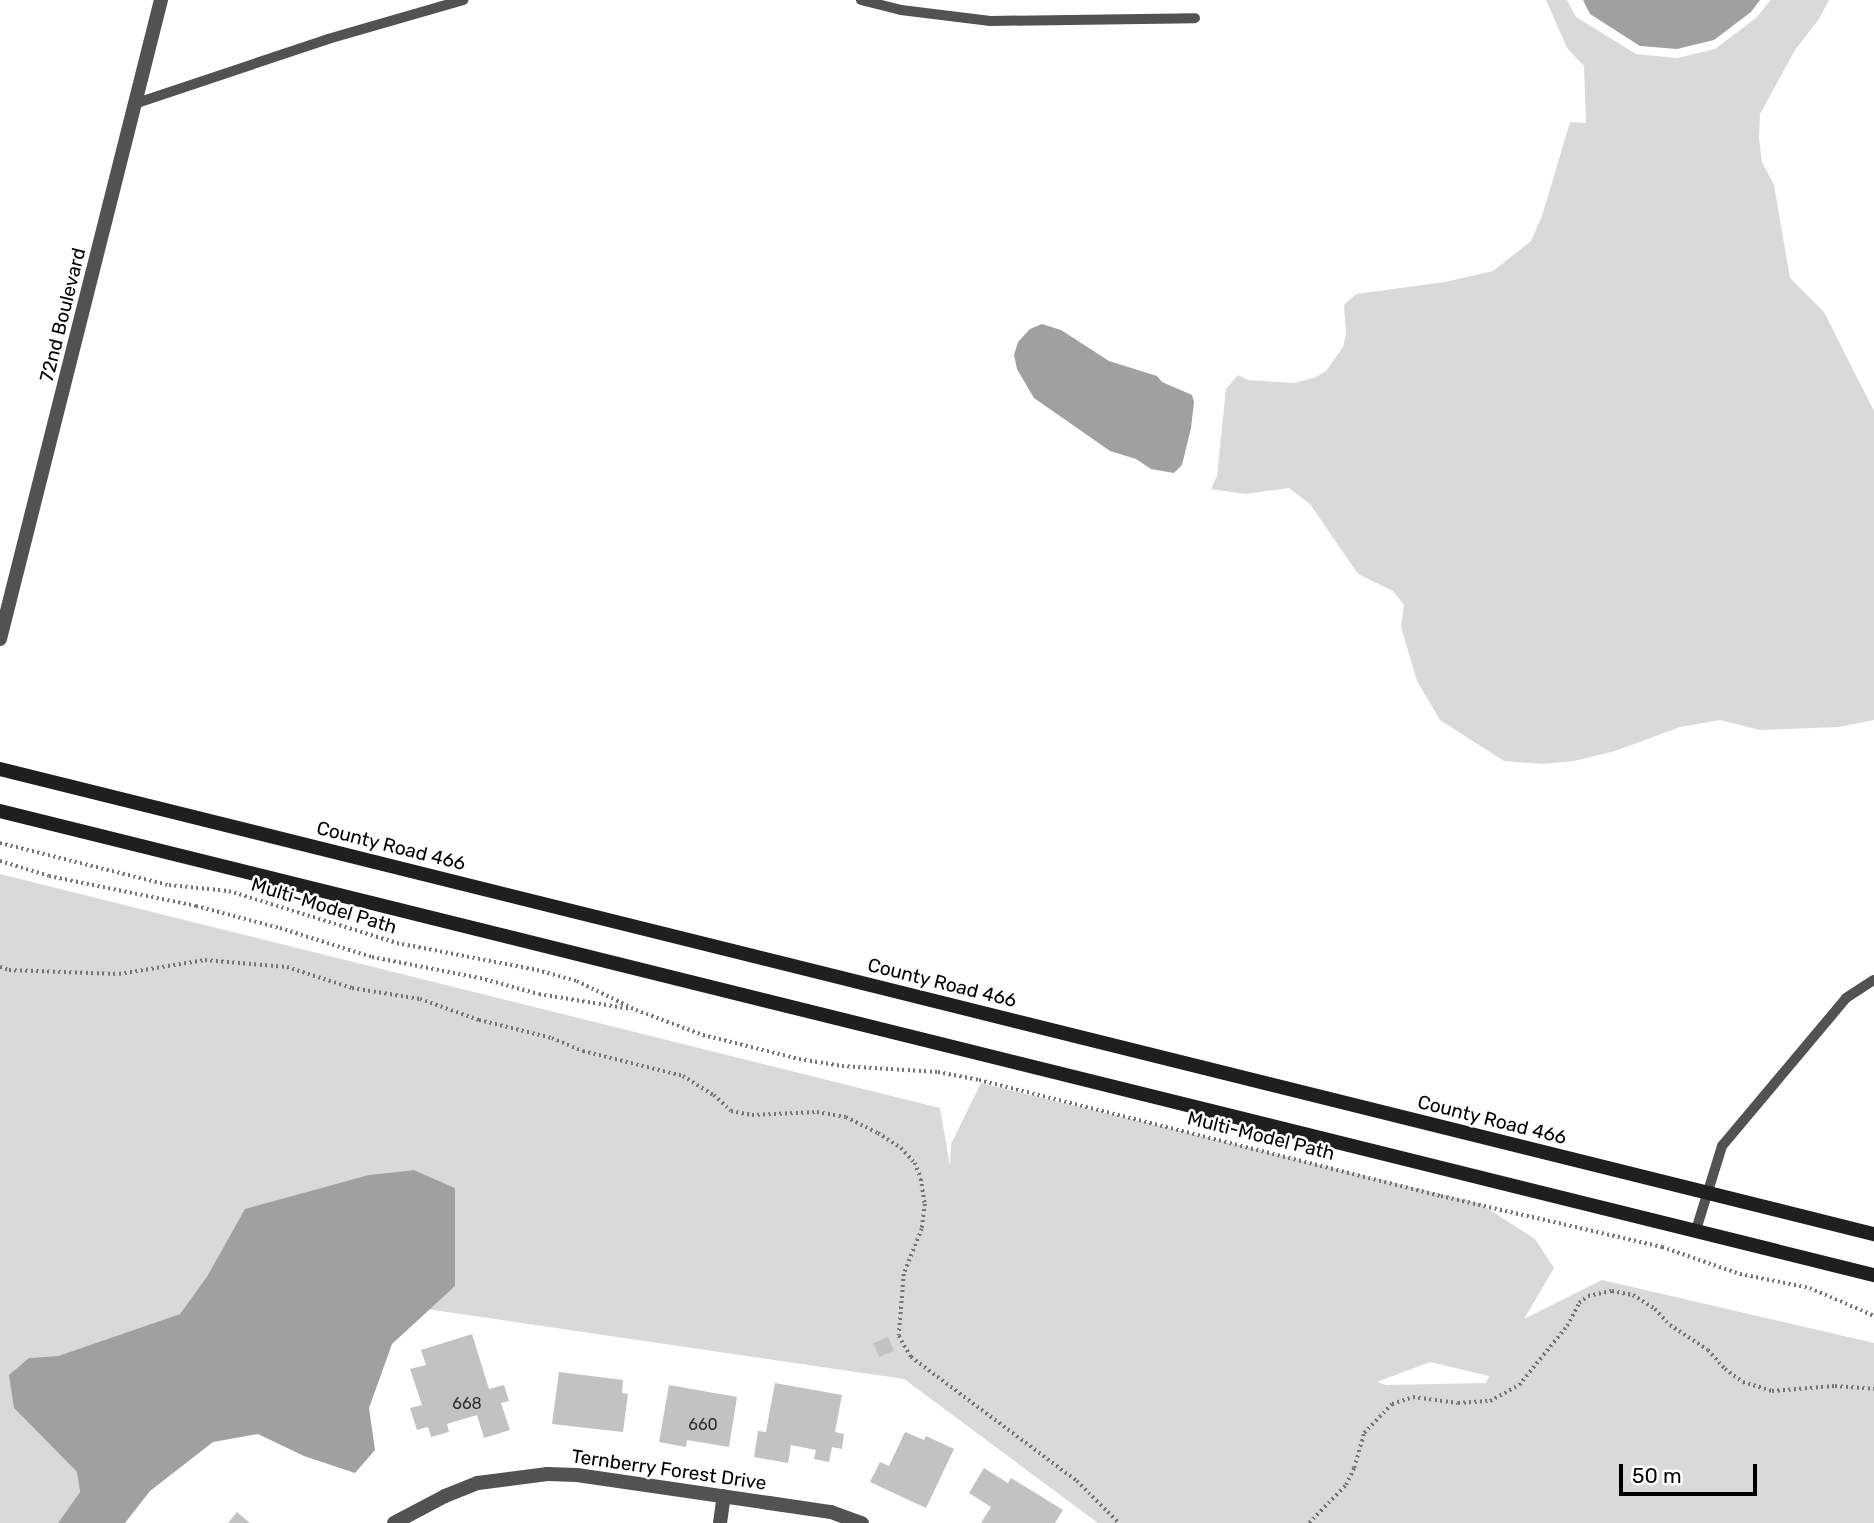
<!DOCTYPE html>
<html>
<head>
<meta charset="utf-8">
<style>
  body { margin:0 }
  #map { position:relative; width:1874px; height:1523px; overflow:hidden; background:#fff; font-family:Rubik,sans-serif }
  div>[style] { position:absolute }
  .green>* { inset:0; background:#d9d9d9 }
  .water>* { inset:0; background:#a0a0a0 }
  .building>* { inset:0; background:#c2c2c2; transform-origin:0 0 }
  .path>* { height:3.5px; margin-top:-1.75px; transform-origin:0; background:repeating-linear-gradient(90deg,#747474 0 2px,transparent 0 5.5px) }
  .lane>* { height:10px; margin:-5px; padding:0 5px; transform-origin:5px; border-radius:5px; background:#525252 }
  .street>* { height:14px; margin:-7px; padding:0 7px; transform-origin:7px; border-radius:7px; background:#525252 }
  .secondary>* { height:14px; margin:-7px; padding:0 7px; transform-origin:7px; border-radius:7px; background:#1f1f1f }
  span { translate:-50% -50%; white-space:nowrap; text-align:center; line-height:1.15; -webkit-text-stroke:5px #fff; paint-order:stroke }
  .number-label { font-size:16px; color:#303030 }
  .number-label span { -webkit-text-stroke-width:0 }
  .street-label { font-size:19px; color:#000 }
  .scale { position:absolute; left:1619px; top:1464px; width:138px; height:32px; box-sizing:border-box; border:4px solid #000; border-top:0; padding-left:9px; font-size:21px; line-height:24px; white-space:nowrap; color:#000; -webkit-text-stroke:5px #fff; paint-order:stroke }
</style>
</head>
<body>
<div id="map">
  <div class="green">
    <i style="clip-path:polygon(1546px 0,1567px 0,1576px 17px,1636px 54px,1678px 58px,1715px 49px,1756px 18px,1771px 0,1829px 0,1819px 19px,1795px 50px,1760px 114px,1759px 139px,1762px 162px,1774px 185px,1790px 278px,1824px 312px,1874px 411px,1874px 720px,1839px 727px,1760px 730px,1720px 720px,1680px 727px,1615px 751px,1574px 761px,1542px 764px,1504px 761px,1440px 720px,1417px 681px,1401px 627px,1404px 605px,1393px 591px,1358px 574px,1310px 504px,1289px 488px,1246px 494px,1211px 489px,1217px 476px,1226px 389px,1238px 375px,1248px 380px,1295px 383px,1316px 377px,1326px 371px,1343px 347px,1346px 334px,1344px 305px,1356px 294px,1445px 282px,1493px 271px,1531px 241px,1542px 216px,1570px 122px,1586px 123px,1584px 66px,1567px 48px)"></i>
    <i style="clip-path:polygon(evenodd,0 874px,940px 1108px,950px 1166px,951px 1144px,981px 1083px,1479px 1203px,1535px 1239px,1554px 1268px,1524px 1319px,1602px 1280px,1874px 1343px,1874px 1523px,1098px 1523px,904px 1379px,427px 1309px,455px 1286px,455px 1188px,414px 1170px,369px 1175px,208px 1275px,180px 1314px,58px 1356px,29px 1358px,14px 1408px,77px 1472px,80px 1492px,58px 1523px,0 1523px,0 874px,1430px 1362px,1489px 1376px,1486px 1383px,1386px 1385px,1377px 1382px,1430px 1362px)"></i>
  </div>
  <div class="water">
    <i style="clip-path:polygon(1583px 0,1760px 0,1751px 12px,1714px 40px,1677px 49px,1640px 46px,1590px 14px)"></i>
    <i style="clip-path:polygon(1042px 324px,1061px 330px,1109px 361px,1157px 376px,1162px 382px,1192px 395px,1194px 402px,1191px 428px,1182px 465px,1174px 473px,1151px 469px,1136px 459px,1110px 451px,1034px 398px,1017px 369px,1014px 355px,1018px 342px,1030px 329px)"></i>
    <i style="clip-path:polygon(414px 1170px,455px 1188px,455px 1286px,392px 1344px,369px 1408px,375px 1450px,355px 1473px,304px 1456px,258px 1434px,213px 1442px,150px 1491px,125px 1523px,58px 1523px,80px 1492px,77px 1472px,14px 1408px,9px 1375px,29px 1358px,58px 1356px,180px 1314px,208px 1275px,245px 1209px,369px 1175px)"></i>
  </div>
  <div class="building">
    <i style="clip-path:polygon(472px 1334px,489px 1389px,504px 1385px,509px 1401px,501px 1403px,510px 1430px,484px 1438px,477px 1415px,447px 1424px,449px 1432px,431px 1437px,428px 1427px,417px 1430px,410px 1408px,422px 1405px,410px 1369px,426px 1365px,421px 1350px)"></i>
    <i style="left:888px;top:1337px;width:15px;height:16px;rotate:67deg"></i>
    <i style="clip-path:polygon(559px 1372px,623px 1380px,622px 1393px,628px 1394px,623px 1432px,552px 1424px)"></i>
    <i style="clip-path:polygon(775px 1383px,842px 1395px,835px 1432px,844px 1434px,842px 1449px,832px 1447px,829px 1462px,814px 1459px,816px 1450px,791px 1445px,788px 1463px,754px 1457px,758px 1431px,766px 1432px)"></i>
    <i style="clip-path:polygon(669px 1385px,737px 1397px,729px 1447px,687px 1440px,686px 1447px,659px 1442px)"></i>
    <i style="clip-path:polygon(905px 1432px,924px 1440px,926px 1436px,954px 1449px,926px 1508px,870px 1482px,880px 1462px,889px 1466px)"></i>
    <i style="clip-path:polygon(984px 1468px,1008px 1483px,1011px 1478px,1063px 1510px,1055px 1523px,981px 1523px,991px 1507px,969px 1493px)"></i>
    <i style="clip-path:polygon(237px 1512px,250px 1523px,228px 1523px)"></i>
  </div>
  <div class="path">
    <i style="left:0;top:843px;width:174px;rotate:14deg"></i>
    <i style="left:169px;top:885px;width:60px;rotate:5.7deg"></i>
    <i style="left:229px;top:891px;width:176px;rotate:17.2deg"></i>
    <i style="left:397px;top:943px;width:143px;rotate:10.9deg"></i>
    <i style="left:537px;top:970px;width:41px;rotate:15.4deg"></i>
    <i style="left:577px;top:981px;width:66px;rotate:26.2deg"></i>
    <i style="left:636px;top:1010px;width:72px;rotate:20.5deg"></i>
    <i style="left:703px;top:1035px;width:99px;rotate:14deg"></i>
    <i style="left:799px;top:1059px;width:44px;rotate:9.2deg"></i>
    <i style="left:842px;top:1066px;width:96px;rotate:3.6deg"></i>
    <i style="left:938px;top:1072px;width:42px;rotate:11deg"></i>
    <i style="left:979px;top:1080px;width:476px;rotate:14.1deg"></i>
    <i style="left:1441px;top:1196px;width:227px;rotate:13deg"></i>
    <i style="left:1662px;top:1247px;width:83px;rotate:19.1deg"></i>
    <i style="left:1740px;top:1274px;width:71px;rotate:11.3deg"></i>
    <i style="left:1810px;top:1288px;width:70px;rotate:23.6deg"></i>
    <i style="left:0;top:861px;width:51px;rotate:17deg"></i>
    <i style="left:49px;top:876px;width:150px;rotate:11.5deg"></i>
    <i style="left:196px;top:906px;width:87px;rotate:14.7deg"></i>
    <i style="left:280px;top:928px;width:96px;rotate:17.5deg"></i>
    <i style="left:372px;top:957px;width:110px;rotate:11deg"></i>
    <i style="left:480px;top:978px;width:61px;rotate:15.2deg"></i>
    <i style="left:539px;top:994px;width:93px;rotate:9.3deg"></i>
    <i style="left:0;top:967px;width:9px;rotate:18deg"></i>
    <i style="left:9px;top:970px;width:110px;rotate:2.1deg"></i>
    <i style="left:119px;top:974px;width:87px;rotate:-9.2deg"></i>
    <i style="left:205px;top:960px;width:82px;rotate:4.9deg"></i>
    <i style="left:287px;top:967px;width:68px;rotate:17.9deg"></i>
    <i style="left:352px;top:988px;width:69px;rotate:9.2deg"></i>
    <i style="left:420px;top:999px;width:63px;rotate:19.6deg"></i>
    <i style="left:479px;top:1020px;width:75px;rotate:13.9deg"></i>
    <i style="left:552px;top:1038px;width:34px;rotate:23deg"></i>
    <i style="left:583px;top:1051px;width:103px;rotate:14deg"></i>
    <i style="left:683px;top:1076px;width:36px;rotate:32deg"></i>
    <i style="left:714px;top:1095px;width:23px;rotate:43deg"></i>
    <i style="left:731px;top:1111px;width:21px;rotate:11deg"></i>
    <i style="left:752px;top:1115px;width:65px;rotate:-2.6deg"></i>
    <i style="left:817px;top:1112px;width:29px;rotate:10deg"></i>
    <i style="left:846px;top:1117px;width:36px;rotate:27deg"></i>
    <i style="left:878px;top:1133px;width:27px;rotate:33deg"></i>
    <i style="left:901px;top:1148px;width:21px;rotate:47deg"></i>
    <i style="left:915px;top:1163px;width:17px;rotate:69deg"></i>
    <i style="left:921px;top:1179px;width:25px;rotate:81deg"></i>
    <i style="left:925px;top:1204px;width:25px;rotate:97deg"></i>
    <i style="left:922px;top:1229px;width:48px;rotate:111.8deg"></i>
    <i style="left:904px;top:1274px;width:62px;rotate:94.6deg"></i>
    <i style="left:899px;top:1336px;width:24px;rotate:60deg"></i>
    <i style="left:911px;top:1357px;width:207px;rotate:36.8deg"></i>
    <i style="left:1077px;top:1481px;width:59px;rotate:45deg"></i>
    <i style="left:1309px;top:1523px;width:53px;rotate:-45.8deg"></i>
    <i style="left:1346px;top:1485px;width:19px;rotate:-65deg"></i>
    <i style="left:1354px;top:1468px;width:36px;rotate:-74deg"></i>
    <i style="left:1364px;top:1433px;width:40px;rotate:-46deg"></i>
    <i style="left:1392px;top:1404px;width:22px;rotate:-18deg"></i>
    <i style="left:1413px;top:1397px;width:45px;rotate:7.6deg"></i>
    <i style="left:1458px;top:1403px;width:32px;rotate:-4deg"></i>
    <i style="left:1490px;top:1401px;width:33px;rotate:-29deg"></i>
    <i style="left:1519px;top:1385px;width:76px;rotate:-50.9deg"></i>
    <i style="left:1567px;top:1326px;width:26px;rotate:-62deg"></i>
    <i style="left:1579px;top:1303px;width:11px;rotate:-38deg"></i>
    <i style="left:1588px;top:1296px;width:25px;rotate:-12deg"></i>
    <i style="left:1612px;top:1291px;width:21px;rotate:11deg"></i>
    <i style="left:1633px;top:1295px;width:26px;rotate:32deg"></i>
    <i style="left:1655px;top:1309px;width:22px;rotate:47deg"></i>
    <i style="left:1670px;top:1325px;width:45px;rotate:33.3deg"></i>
    <i style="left:1708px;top:1350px;width:25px;rotate:48deg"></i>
    <i style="left:1725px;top:1369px;width:22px;rotate:36deg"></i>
    <i style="left:1743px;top:1382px;width:30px;rotate:17deg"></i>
    <i style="left:1772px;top:1391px;width:63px;rotate:-4.5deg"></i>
    <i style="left:1835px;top:1386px;width:39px;rotate:4deg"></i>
  </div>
  <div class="lane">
    <i style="left:861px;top:0;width:41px;rotate:14deg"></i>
    <i style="left:901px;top:10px;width:90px;rotate:7deg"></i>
    <i style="left:990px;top:21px;width:205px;rotate:-0.8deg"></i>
    <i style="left:137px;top:103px;width:201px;rotate:-18.5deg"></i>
    <i style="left:328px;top:39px;width:141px;rotate:-16.1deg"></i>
    <i style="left:1696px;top:1230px;width:88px;rotate:-72.8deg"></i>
    <i style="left:1722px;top:1146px;width:193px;rotate:-50deg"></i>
    <i style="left:1846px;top:998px;width:33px;rotate:-33deg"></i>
  </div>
  <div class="street">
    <i style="left:0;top:639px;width:659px;rotate:-75.86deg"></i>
    <i style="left:394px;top:1523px;width:58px;rotate:-27.9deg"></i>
    <i style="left:445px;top:1496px;width:35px;rotate:-22deg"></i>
    <i style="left:478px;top:1483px;width:70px;rotate:-7.4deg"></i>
    <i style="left:547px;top:1474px;width:30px;rotate:2deg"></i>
    <i style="left:577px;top:1475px;width:194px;rotate:8.3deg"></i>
    <i style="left:769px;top:1503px;width:63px;rotate:8.3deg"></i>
    <i style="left:831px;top:1512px;width:33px;rotate:20deg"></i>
    <i style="left:720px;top:1523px;width:27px;rotate:-82deg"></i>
  </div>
  <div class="secondary">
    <i style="left:0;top:769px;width:1931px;rotate:13.94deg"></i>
    <i style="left:0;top:811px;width:1931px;rotate:13.91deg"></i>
  </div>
  <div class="number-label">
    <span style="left:467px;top:1404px">668</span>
    <span style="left:703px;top:1425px">660</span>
  </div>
  <div class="street-label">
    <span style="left:63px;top:315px;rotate:-76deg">72nd Boulevard</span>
    <span style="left:391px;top:846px;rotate:14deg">County Road 466</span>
    <span style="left:324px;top:906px;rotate:17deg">Multi-Model Path</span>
    <span style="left:942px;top:983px;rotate:14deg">County Road 466</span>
    <span style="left:1492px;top:1120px;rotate:14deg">County Road 466</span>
    <span style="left:1261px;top:1136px;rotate:14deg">Multi-Model Path</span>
    <span style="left:669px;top:1470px;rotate:8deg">Ternberry Forest Drive</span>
  </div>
  <div class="scale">50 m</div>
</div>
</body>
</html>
